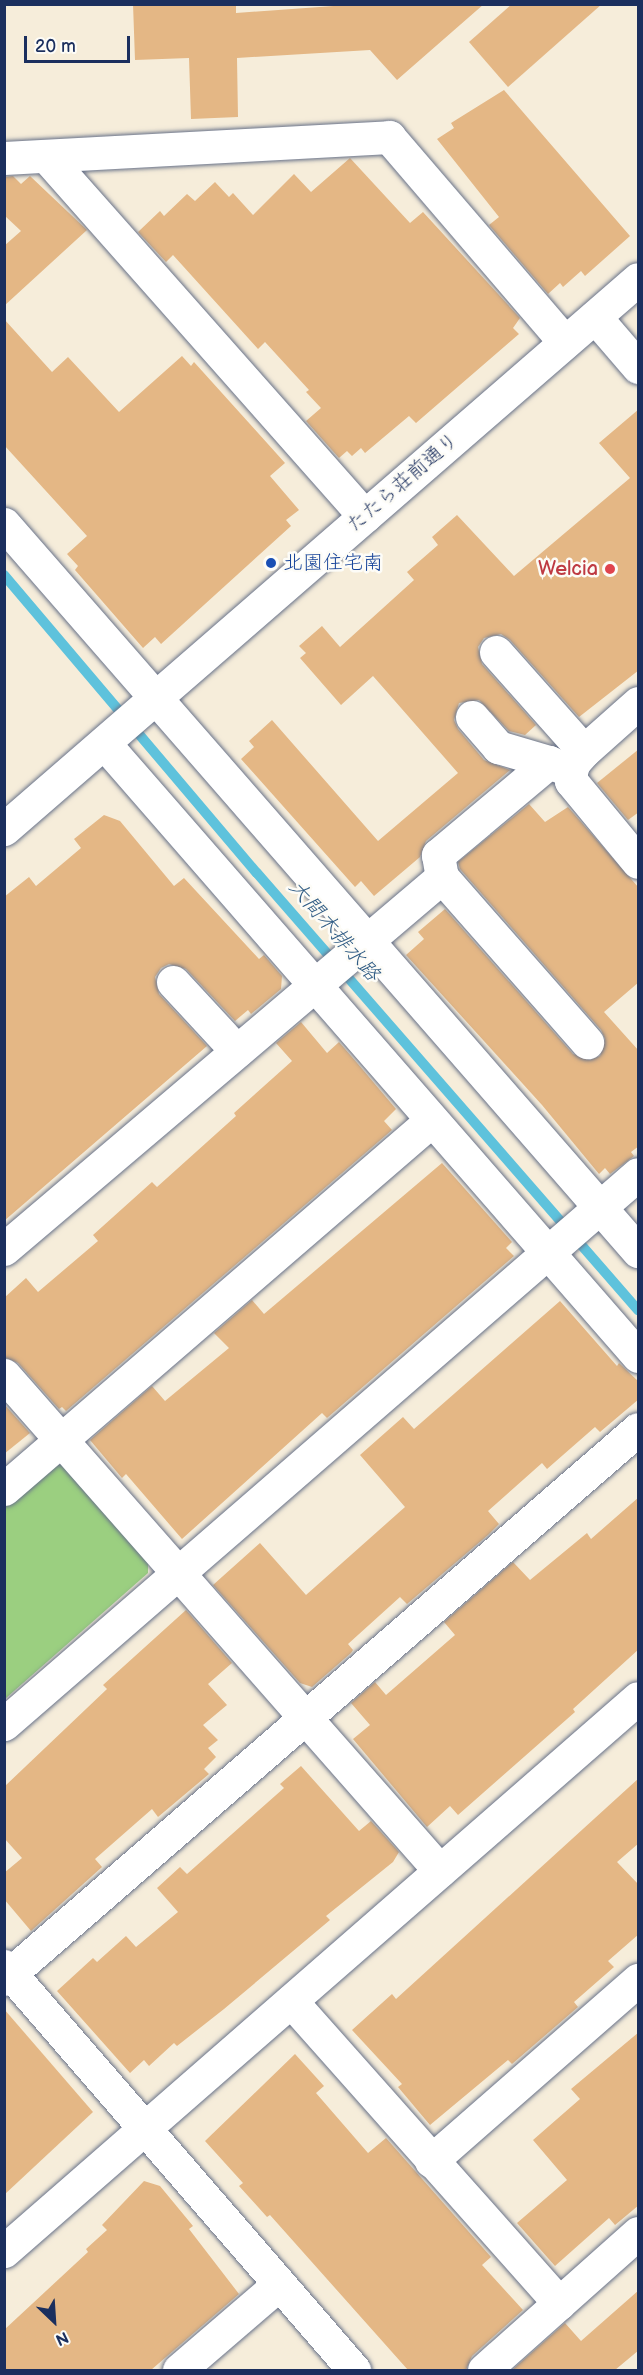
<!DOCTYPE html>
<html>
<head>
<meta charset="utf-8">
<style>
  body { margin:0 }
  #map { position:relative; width:643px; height:2375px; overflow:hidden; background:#f6edda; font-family:"Balsamiq Sans","Klee One",sans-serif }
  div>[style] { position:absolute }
  .green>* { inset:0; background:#9bcf80 }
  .stream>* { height:10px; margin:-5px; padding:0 5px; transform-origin:5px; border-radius:5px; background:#5ec2dc }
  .building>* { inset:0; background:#e4b785 }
  .roads { filter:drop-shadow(0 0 2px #687289) drop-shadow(0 0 2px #687289) }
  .minor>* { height:33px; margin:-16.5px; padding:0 16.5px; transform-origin:16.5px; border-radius:16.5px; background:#fff }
  .dots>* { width:16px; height:16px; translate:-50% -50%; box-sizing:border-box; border:3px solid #fdfcf7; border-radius:50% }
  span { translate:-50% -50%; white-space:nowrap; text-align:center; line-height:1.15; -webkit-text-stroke:5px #fdfcf7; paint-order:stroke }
  .street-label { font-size:20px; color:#1b2f5e }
  .transit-label { font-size:20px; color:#164399 }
  .left { translate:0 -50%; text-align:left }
  .health-label { font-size:20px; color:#be3a42 }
  .right { translate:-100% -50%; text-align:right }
  .water-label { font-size:21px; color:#2f5b84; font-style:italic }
  .frame { position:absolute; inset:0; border:6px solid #1b2f5e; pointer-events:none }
  .north { position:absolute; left:24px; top:2291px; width:60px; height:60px; -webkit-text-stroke:4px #fdfcf7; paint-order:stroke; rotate:155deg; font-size:16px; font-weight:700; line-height:24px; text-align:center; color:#1b2f5e }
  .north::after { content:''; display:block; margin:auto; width:21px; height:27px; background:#1b2f5e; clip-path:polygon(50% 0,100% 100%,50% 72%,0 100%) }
  .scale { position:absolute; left:24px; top:36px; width:106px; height:27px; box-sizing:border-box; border:3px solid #1b2f5e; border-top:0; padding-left:8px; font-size:18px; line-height:21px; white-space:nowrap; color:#1b2f5e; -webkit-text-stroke:4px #fdfcf7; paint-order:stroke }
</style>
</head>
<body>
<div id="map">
  <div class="green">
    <i style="clip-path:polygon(67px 1464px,148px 1563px,148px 1573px,5px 1699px,4px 1507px,51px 1466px)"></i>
  </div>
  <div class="stream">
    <i style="left:4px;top:575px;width:391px;rotate:49.7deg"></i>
    <i style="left:257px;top:873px;width:580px;rotate:48.92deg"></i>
  </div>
  <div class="building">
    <i style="clip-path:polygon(133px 4px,236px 4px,236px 13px,361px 4px,484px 4px,397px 80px,370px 50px,237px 58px,238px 117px,191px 119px,189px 58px,135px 60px)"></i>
    <i style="clip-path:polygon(512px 4px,602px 4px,508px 87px,469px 42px)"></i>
    <i style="clip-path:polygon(504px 90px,630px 236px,585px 276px,581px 271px,563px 287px,560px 283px,548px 294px,489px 225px,499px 217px,437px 139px,454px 128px,451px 123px)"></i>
    <i style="clip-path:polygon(350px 158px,410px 223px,423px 212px,520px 318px,513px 328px,519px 334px,416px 423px,409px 416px,365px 453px,361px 448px,352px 456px,347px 451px,339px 458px,306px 421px,321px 408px,306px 392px,309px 390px,265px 342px,258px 349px,173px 255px,166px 262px,138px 232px,160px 211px,164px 216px,187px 194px,195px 201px,215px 182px,229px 197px,233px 193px,253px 215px,294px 174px,311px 192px)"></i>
    <i style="clip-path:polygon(13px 176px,21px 184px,30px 176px,87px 230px,4px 306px,4px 246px,21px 231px,4px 215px,4px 177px)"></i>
    <i style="clip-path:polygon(4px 319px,52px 372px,68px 357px,119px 412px,182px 356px,191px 366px,194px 362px,285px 463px,270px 476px,299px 510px,286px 520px,291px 526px,161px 644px,155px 637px,143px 648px,75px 570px,78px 566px,67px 554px,87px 536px,4px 445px)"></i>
    <i style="clip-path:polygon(639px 409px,639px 670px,579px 717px,510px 640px,501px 634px,484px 638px,478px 647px,482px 664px,536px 725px,525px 735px,509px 731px,479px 700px,459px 703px,454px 720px,458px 729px,484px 760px,510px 770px,426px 841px,420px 857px,374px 896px,361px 881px,355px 887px,241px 759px,254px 747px,249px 741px,272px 720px,378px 841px,458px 773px,373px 676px,341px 705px,300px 658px,306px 653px,299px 646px,322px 626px,340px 647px,414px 580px,407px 572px,438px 545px,432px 537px,457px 515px,514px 576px,630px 478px,599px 443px)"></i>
    <i style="clip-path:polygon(639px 749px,639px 812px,628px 820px,597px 783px)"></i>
    <i style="clip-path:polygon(529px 804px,545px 822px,568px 807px,639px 888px,639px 982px,604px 1012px,639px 1051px,639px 1146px,631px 1152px,634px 1156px,610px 1174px,605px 1168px,599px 1174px,542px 1105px,406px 955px,424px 939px,418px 932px,445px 909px,573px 1054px,590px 1060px,600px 1056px,605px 1039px,601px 1030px,460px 869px,458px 862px)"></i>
    <i style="clip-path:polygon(104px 815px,120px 821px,174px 886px,184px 878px,259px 959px,264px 955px,282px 976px,281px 989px,251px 1014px,248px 1010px,235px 1021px,186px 969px,169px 964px,161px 968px,155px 977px,159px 994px,207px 1046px,4px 1221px,4px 897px,29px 877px,36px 886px,81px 848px,74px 839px)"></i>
    <i style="clip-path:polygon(301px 1022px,327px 1053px,339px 1042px,358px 1064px,396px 1109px,384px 1121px,392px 1130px,66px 1411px,62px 1407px,59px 1409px,18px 1363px,4px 1357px,4px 1298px,26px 1278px,38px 1292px,98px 1241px,93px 1235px,152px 1182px,157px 1187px,236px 1116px,234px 1113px,292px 1061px,276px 1043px)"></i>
    <i style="clip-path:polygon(442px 1163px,512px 1242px,506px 1248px,514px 1256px,327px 1418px,322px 1413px,182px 1539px,126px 1474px,122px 1478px,90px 1440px,152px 1386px,165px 1401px,229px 1348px,214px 1333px,252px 1300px,264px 1314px)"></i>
    <i style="clip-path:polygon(560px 1301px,617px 1366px,619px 1363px,639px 1382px,639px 1399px,600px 1432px,595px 1427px,547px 1469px,542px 1463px,488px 1511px,499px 1524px,488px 1535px,407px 1604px,400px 1597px,348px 1644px,353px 1650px,351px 1653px,312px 1687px,300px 1683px,213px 1585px,260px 1543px,306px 1595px,405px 1507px,360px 1455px,403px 1417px,414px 1429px)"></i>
    <i style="clip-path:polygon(4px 1404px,30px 1433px,4px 1454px)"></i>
    <i style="clip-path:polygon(639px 1497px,639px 1649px,573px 1709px,575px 1712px,458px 1815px,450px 1806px,427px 1827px,353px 1739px,370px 1725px,351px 1703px,375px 1682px,386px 1695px,455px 1635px,444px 1622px,513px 1562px,530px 1580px,587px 1533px,591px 1539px)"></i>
    <i style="clip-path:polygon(186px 1610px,232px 1663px,208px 1684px,227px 1705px,203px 1725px,218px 1740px,208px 1748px,216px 1757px,204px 1769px,209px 1774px,158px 1817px,152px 1809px,95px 1859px,102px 1867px,31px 1931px,4px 1899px,4px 1873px,22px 1858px,4px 1838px,4px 1787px,107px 1689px,103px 1685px)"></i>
    <i style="clip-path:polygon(301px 1766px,359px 1831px,371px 1821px,399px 1852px,393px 1862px,326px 1916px,330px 1920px,224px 2009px,177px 2046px,174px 2043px,149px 2066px,144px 2060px,130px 2073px,57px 1991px,93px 1958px,97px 1962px,126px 1936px,136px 1947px,178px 1912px,157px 1888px,180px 1867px,187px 1874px,284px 1788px,280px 1784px)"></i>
    <i style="clip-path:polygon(639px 1778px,639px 1843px,617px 1862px,639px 1885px,639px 1934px,608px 1961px,614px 1967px,574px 2002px,578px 2007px,512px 2064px,508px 2060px,430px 2125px,398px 2087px,402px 2084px,352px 2030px,392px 1994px,396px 1999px)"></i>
    <i style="clip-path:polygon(4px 2009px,93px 2112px,4px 2195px)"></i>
    <i style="clip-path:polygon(639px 2032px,639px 2205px,615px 2225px,609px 2218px,555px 2266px,517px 2223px,567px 2180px,533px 2140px,580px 2099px,571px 2089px)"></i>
    <i style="clip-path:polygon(295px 2054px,324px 2086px,316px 2093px,368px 2153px,386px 2138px,491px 2257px,482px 2265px,523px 2310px,472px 2356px,466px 2370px,408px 2370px,270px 2215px,267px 2217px,239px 2186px,243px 2183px,205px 2141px)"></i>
    <i style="clip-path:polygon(144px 2181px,160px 2186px,193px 2226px,189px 2229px,239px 2294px,151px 2370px,4px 2370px,4px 2330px,88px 2252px,86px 2249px,107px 2230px,102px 2225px)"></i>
    <i style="clip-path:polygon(639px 2290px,639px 2350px,615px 2370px,512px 2370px,565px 2323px,581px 2341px)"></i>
  </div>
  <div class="roads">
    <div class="minor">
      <i style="left:46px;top:156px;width:481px;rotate:48.5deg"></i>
      <i style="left:4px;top:158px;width:386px;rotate:-3.1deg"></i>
      <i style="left:389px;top:137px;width:270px;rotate:49.4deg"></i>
      <i style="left:595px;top:317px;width:66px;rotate:49.3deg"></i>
      <i style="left:4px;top:524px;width:965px;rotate:48.91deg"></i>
      <i style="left:496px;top:652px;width:132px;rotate:48.4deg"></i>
      <i style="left:638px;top:703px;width:72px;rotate:138.4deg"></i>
      <i style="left:584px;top:751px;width:15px;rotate:132deg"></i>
      <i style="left:574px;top:762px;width:9px;rotate:108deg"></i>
      <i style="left:571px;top:771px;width:10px;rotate:90deg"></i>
      <i style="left:571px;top:781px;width:105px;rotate:50.4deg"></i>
      <i style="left:472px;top:717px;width:40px;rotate:49deg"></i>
      <i style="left:498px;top:747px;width:53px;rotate:16.4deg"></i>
      <i style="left:104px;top:743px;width:813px;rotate:48.94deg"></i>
      <i style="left:571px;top:771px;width:24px;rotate:-158deg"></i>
      <i style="left:549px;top:762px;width:145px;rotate:140deg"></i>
      <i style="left:438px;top:855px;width:22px;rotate:80deg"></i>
      <i style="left:442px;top:877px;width:220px;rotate:48.7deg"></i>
      <i style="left:4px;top:829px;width:839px;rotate:-40.94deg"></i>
      <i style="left:173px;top:982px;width:94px;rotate:47.2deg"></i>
      <i style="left:4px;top:1249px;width:575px;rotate:-40.34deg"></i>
      <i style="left:4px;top:1375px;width:660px;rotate:48.68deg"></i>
      <i style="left:4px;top:1489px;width:565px;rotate:-40.77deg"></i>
      <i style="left:4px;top:1724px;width:839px;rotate:-40.94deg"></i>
      <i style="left:4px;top:1966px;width:535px;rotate:49.1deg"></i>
      <i style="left:4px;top:1979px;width:839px;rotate:-40.94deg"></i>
      <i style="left:291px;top:2001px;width:404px;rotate:48.4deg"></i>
      <i style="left:431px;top:2161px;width:275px;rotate:-41.2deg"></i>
      <i style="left:4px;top:2251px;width:841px;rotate:-41.1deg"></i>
      <i style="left:179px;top:2370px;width:132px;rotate:-40.7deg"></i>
      <i style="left:484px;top:2370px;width:206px;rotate:-41.7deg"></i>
    </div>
  </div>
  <div class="dots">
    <i style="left:271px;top:563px;background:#1a4fb4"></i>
    <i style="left:610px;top:569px;background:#e0444e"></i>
  </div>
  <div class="street-label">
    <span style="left:403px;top:483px;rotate:-41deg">たたら荘前通り</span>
  </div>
  <div class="transit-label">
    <span class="left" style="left:283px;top:563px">北園住宅南</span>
  </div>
  <div class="health-label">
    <span class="right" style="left:598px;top:569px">Welcia</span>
  </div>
  <div class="water-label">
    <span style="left:334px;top:931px;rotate:49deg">大間木排水路</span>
  </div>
  <div class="frame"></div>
  <div class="north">N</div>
  <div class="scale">20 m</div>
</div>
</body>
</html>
